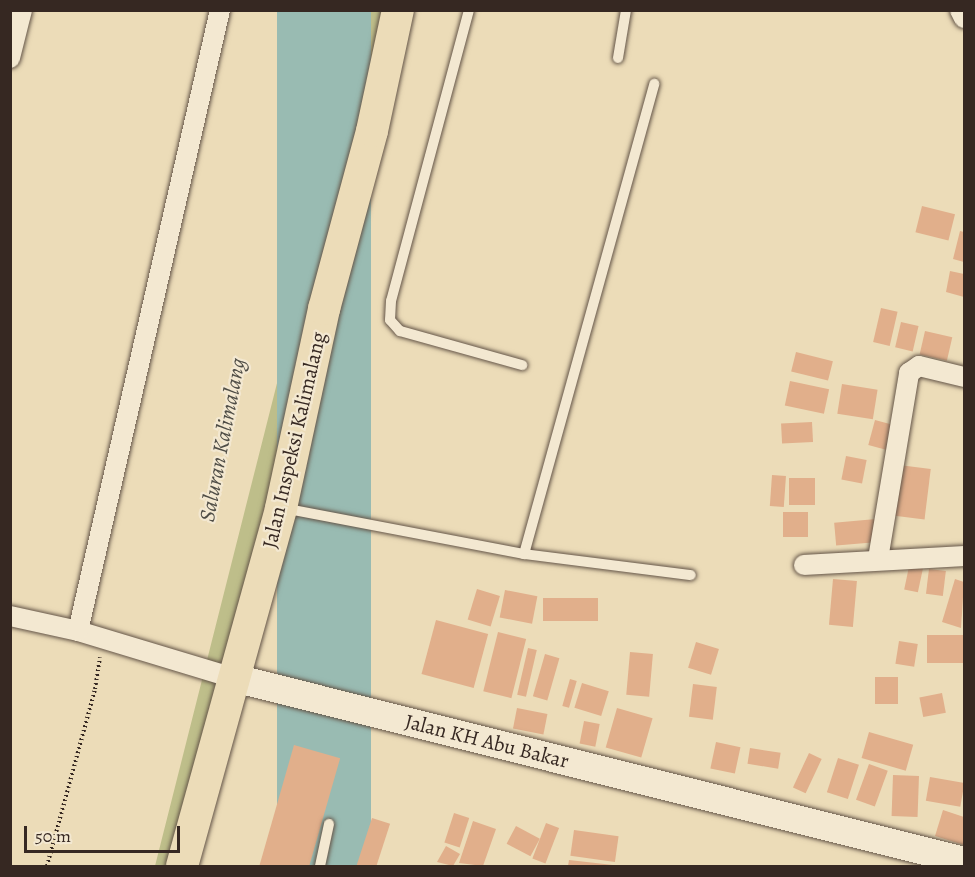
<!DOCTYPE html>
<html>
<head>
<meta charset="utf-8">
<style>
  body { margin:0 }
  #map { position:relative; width:975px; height:877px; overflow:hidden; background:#ecdcb8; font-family:Alegreya,serif }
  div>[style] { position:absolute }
  .green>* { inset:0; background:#bebe8a }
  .water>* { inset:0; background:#99bbb2; transform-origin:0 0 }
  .building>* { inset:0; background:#e1af8b; transform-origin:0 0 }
  .path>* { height:4px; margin-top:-2px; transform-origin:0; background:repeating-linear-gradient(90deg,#362822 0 1.5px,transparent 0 4.5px) }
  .roads { filter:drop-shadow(0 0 2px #645548) drop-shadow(0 0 2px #645548) }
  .lane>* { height:10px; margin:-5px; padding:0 5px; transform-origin:5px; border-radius:5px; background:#f3e8d1 }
  .street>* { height:20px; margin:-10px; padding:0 10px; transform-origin:10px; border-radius:10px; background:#f3e8d1 }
  .secondary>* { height:28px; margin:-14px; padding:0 14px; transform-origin:14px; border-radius:14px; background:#f3e8d1 }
  .primary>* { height:32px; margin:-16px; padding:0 16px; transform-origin:16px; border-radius:16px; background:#ecdcb8 }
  span { translate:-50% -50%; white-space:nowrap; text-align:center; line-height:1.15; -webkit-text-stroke:4.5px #f3e8d1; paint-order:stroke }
  .street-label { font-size:21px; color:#362822 }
  .water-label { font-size:22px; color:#4f4d46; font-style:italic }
  .frame { position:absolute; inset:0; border:12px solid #362822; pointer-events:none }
  .scale { position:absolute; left:24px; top:826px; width:156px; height:27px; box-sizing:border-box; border:3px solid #362822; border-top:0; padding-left:8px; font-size:18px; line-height:21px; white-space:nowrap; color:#362822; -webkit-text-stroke:4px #f3e8d1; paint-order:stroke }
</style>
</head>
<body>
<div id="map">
  <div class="green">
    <i style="clip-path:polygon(371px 11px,398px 11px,246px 633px,215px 672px,220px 732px,182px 866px,155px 866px)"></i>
  </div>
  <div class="water">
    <i style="left:277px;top:11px;width:94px;height:882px"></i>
  </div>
  <div class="building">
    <i style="left:922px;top:206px;width:34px;height:27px;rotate:14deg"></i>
    <i style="clip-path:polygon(960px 231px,964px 232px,964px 262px,953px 259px)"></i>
    <i style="clip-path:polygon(950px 271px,964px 274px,964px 297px,946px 292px)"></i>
    <i style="left:881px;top:308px;width:17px;height:35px;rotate:13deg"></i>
    <i style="left:901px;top:322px;width:18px;height:26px;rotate:13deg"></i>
    <i style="left:925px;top:331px;width:28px;height:24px;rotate:13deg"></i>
    <i style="left:796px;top:352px;width:38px;height:20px;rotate:14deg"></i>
    <i style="left:790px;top:381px;width:40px;height:25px;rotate:12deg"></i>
    <i style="left:842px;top:384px;width:36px;height:30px;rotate:9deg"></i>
    <i style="left:875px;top:420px;width:24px;height:26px;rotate:15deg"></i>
    <i style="left:812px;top:422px;width:20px;height:31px;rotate:87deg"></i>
    <i style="left:846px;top:456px;width:21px;height:24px;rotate:11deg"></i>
    <i style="left:899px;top:465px;width:32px;height:51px;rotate:7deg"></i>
    <i style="left:772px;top:475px;width:14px;height:31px;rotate:4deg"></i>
    <i style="left:789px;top:478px;width:26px;height:27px"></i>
    <i style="left:783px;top:512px;width:25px;height:25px"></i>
    <i style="left:876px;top:519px;width:23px;height:42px;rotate:85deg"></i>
    <i style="left:910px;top:562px;width:14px;height:28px;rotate:12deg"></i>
    <i style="left:929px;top:569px;width:17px;height:25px;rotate:7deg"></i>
    <i style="left:833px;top:579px;width:24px;height:46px;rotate:5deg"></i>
    <i style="clip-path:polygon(955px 579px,964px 582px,961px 628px,942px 622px)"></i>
    <i style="left:477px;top:589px;width:24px;height:32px;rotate:17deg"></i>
    <i style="left:505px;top:590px;width:33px;height:28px;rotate:11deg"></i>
    <i style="left:598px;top:598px;width:23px;height:55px;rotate:90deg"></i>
    <i style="left:436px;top:620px;width:54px;height:56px;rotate:15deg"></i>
    <i style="left:498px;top:632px;width:29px;height:61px;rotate:14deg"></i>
    <i style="left:927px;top:635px;width:37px;height:28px"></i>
    <i style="left:899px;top:641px;width:19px;height:23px;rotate:9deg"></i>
    <i style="left:696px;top:642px;width:24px;height:27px;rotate:17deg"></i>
    <i style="left:528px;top:648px;width:9px;height:48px;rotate:13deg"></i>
    <i style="left:630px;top:652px;width:23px;height:43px;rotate:5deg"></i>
    <i style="left:545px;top:654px;width:15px;height:44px;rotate:16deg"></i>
    <i style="left:875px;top:677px;width:23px;height:27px"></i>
    <i style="left:570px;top:679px;width:7px;height:28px;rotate:16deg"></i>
    <i style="left:582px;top:683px;width:28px;height:26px;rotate:17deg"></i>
    <i style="left:693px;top:684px;width:24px;height:33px;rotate:7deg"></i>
    <i style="left:942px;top:693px;width:20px;height:23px;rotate:79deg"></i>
    <i style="left:517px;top:708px;width:31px;height:21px;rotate:11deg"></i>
    <i style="left:617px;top:708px;width:37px;height:41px;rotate:16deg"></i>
    <i style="left:584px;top:721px;width:16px;height:23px;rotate:11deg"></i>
    <i style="left:869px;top:732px;width:46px;height:27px;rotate:16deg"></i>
    <i style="left:716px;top:742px;width:25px;height:27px;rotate:12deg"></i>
    <i style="left:294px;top:745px;width:48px;height:125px;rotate:16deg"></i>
    <i style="left:750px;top:748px;width:31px;height:16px;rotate:9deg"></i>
    <i style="left:809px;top:753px;width:14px;height:38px;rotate:25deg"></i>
    <i style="left:838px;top:758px;width:22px;height:36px;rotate:18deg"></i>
    <i style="left:869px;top:764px;width:20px;height:38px;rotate:20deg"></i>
    <i style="left:893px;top:775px;width:26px;height:41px;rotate:2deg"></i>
    <i style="left:930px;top:777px;width:35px;height:24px;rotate:10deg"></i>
    <i style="clip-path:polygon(943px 810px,964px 817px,964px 845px,935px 836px)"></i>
    <i style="left:454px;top:813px;width:16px;height:31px;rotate:18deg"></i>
    <i style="left:372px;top:818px;width:19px;height:51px;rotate:18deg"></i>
    <i style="clip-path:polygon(473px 821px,496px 829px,483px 866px,459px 863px)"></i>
    <i style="left:546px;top:823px;width:14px;height:38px;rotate:21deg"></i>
    <i style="left:516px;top:826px;width:27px;height:20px;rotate:28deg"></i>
    <i style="left:574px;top:830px;width:45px;height:26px;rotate:8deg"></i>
    <i style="clip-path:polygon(446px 846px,460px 854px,453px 866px,437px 862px)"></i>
    <i style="clip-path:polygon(569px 860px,613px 865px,613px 866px,568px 866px)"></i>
  </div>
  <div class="path">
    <i style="left:47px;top:866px;width:183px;rotate:-74.8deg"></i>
    <i style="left:95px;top:689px;width:32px;rotate:-81deg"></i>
  </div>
  <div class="roads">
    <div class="lane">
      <i style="left:469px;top:10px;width:301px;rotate:105deg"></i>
      <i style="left:391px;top:301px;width:19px;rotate:93deg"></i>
      <i style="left:390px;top:320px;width:15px;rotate:48deg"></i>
      <i style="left:400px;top:331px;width:127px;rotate:15.6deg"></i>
      <i style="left:618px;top:58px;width:49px;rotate:-80.5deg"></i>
      <i style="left:283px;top:508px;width:245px;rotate:10.8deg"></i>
      <i style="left:524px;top:554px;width:168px;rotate:7.2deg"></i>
      <i style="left:524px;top:554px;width:488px;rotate:-74.5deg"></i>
      <i style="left:320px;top:866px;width:43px;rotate:-77.9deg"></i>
    </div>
    <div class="street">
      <i style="left:960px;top:10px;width:9px;rotate:63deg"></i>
      <i style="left:10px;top:58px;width:49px;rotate:-76deg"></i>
      <i style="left:878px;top:559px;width:189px;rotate:-80.5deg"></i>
      <i style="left:909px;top:373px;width:12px;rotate:-35deg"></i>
      <i style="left:919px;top:366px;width:46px;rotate:13.7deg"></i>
      <i style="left:804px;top:565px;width:160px;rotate:-3.2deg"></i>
      <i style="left:10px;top:616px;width:70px;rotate:12.4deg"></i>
      <i style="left:78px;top:631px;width:163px;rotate:16.8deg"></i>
      <i style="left:78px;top:631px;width:637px;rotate:-77.12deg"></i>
    </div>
    <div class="secondary">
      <i style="left:234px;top:678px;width:753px;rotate:14.07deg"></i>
    </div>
    <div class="primary">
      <i style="left:182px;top:866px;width:371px;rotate:-74.5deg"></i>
      <i style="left:281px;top:508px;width:204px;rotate:-77.8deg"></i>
      <i style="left:324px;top:309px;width:184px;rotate:-74.9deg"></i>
      <i style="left:372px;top:131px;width:124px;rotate:-77.9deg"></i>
    </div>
  </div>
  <div class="street-label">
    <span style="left:294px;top:440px;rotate:-77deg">Jalan Inspeksi Kalimalang</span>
    <span style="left:487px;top:741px;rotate:14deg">Jalan KH Abu Bakar</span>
  </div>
  <div class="water-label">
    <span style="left:223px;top:440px;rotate:-79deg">Saluran Kalimalang</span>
  </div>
  <div class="frame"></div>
  <div class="scale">50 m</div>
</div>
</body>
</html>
